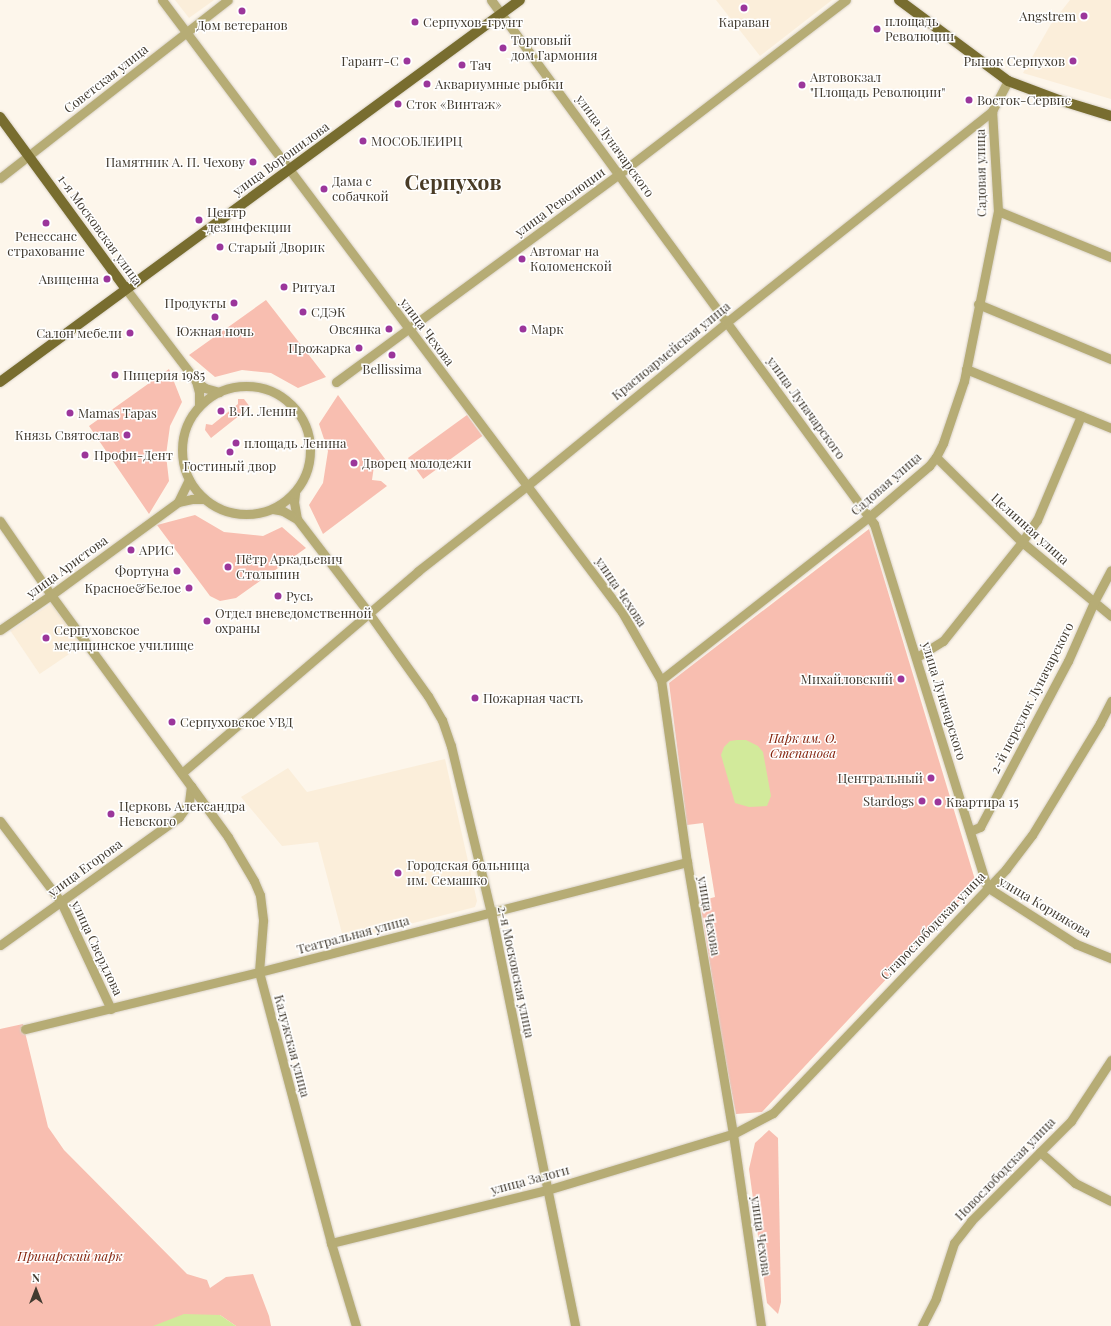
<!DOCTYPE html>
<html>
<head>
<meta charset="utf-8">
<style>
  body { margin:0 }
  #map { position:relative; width:1111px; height:1326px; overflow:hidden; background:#fdf6eb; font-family:"Playfair Display",serif }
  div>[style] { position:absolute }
  .built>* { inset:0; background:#fbeeda; transform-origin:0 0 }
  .green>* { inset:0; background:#f8beb0; transform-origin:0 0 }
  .water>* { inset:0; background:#d2ea9b }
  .roads { filter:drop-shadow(0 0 1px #d8d1c6) drop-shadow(0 0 1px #d8d1c6) }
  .minor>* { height:9px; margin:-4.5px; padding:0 4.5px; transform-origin:4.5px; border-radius:4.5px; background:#b6ac75 }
  .minor>.ring { margin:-4.5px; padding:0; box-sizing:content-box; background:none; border:9px solid #b6ac75; border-radius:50% }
  .major>* { height:10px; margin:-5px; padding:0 5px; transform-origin:5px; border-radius:5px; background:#786d2f }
  .dots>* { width:11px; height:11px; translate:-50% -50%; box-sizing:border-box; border:2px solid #fff; border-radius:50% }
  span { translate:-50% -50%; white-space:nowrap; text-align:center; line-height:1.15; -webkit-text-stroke:3px #fff; paint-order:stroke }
  .poi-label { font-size:13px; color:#423b30 }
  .right { translate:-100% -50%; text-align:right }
  .left { translate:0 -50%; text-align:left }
  .street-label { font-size:13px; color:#423b30 }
  .park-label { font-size:13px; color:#85250f; font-style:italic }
  .town-label { font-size:21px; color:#493b25; font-weight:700 }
  .north { position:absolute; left:16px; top:1270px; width:40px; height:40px; -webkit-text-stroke:3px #fff; paint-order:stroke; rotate:0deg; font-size:11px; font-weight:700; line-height:16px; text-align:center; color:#423b30 }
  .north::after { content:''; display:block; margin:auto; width:14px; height:18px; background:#423b30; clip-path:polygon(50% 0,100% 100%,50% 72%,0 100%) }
</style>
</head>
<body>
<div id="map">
  <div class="built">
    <i style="clip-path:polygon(175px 0,214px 0,189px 18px)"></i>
    <i style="clip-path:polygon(716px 0,832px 0,760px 56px)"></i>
    <i style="clip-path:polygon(1070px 0,1111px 0,1111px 99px,1023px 73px,1051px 24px)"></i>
    <i style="left:52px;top:603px;width:52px;height:50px;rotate:56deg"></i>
    <i style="clip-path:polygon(445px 759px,477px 901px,475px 907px,344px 941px,318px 842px,282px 846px,241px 797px,288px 768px,307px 792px)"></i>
  </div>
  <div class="green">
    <i style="clip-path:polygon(266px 300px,326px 377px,298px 388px,271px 373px,242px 370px,215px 377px,189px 355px)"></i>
    <i style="clip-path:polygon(169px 369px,182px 402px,170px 426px,166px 455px,169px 481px,149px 514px,89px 426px)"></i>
    <i style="clip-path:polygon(338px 395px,388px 463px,383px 467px,374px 466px,372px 480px,381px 481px,387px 486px,323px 534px,309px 505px,323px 483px,328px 451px,319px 424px)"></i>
    <i style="clip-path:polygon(238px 399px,244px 399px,250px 407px,211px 438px,205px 430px,206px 424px,212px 425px,238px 404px)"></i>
    <i style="left:467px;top:415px;width:26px;height:73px;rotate:54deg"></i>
    <i style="clip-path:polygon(195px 515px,224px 532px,263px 536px,282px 527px,306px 548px,236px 598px,220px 601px,210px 596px,157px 525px)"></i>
    <i style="clip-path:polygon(869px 529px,976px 883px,762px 1112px,736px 1114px,723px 1047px,700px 901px,715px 897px,703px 823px,687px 825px,669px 683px)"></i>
    <i style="clip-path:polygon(23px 1024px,48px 1127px,64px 1150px,187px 1274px,207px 1280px,210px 1288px,226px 1277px,253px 1274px,269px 1316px,271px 1326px,236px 1326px,220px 1315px,221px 1326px,0 1326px,0 1029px)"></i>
    <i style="clip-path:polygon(769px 1130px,778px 1138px,781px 1302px,778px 1314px,767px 1303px,749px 1169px,755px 1143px)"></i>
  </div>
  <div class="water">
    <i style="clip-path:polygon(737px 740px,746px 740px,758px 746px,763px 752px,771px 796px,767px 806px,749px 807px,735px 803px,721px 755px,724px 747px,730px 741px)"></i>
    <i style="clip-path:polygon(184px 1314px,220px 1315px,236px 1326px,153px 1326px)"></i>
  </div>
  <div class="roads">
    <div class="minor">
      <i style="left:162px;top:0;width:766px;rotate:53.07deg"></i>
      <i style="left:622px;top:612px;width:78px;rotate:60.2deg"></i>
      <i style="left:661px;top:680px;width:184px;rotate:81.9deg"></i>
      <i style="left:687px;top:862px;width:276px;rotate:80.4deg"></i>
      <i style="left:733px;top:1134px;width:194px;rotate:81.7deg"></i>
      <i style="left:491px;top:0;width:649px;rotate:53.84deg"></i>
      <i style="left:874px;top:524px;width:380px;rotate:72.7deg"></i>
      <i style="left:987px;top:887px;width:106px;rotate:32.6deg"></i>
      <i style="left:1076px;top:944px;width:38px;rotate:22deg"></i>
      <i style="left:0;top:178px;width:289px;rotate:-38deg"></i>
      <i style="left:998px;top:211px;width:122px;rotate:22.2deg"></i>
      <i style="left:126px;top:289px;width:116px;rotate:52.7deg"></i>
      <i style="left:196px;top:381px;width:11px;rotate:38deg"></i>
      <i style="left:205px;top:388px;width:15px;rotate:16deg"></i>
      <i style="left:978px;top:304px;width:144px;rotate:22.5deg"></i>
      <i style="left:966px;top:369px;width:157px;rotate:22.1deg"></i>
      <i style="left:196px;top:381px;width:11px;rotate:75deg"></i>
      <i style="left:199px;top:392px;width:13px;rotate:90deg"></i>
      <i style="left:336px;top:382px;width:351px;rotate:-36.3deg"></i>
      <i style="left:619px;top:174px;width:286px;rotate:-37.5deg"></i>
      <i class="ring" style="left:182px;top:386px;width:119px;height:119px"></i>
      <i style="left:936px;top:457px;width:121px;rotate:44.7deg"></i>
      <i style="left:1022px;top:542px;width:116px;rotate:39.7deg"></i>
      <i style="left:295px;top:493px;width:9px;rotate:96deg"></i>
      <i style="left:294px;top:502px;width:17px;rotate:80deg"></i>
      <i style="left:178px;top:502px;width:14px;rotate:-12deg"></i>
      <i style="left:192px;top:499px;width:12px"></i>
      <i style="left:273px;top:509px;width:10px;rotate:11deg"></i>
      <i style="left:283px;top:511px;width:16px;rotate:30deg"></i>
      <i style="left:297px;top:519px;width:117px;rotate:52.6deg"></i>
      <i style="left:368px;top:612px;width:103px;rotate:54.5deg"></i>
      <i style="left:428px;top:696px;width:28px;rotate:60deg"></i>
      <i style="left:442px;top:720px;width:28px;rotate:71deg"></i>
      <i style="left:451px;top:746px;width:171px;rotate:76.5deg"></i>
      <i style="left:491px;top:912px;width:422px;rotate:78.5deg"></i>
      <i style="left:0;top:521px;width:90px;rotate:55.4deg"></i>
      <i style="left:51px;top:595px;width:237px;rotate:53.8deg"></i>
      <i style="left:191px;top:786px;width:17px;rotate:97deg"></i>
      <i style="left:189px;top:803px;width:17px;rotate:126deg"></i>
      <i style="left:179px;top:817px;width:220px;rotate:144.4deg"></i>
      <i style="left:0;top:630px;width:62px;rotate:-34.5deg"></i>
      <i style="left:51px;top:595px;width:157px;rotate:-36.2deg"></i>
      <i style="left:178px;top:502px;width:25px;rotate:-64deg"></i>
      <i style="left:917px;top:657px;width:31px;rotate:-32deg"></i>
      <i style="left:943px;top:641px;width:127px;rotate:-51.4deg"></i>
      <i style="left:1022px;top:542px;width:27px;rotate:-56deg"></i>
      <i style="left:1037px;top:520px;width:113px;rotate:-67.1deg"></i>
      <i style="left:661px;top:680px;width:264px;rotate:-38.1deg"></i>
      <i style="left:869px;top:517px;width:79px;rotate:-40.4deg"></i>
      <i style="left:929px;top:466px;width:11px;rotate:-52deg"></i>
      <i style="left:936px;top:457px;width:16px;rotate:-63deg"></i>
      <i style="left:943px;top:443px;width:65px;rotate:-71.3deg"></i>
      <i style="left:964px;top:381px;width:173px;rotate:-78.7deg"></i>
      <i style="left:998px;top:211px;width:100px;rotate:-93.4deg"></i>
      <i style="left:992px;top:111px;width:34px;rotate:-62deg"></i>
      <i style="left:183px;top:772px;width:309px;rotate:-40.5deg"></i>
      <i style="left:418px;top:571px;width:140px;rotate:-38deg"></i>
      <i style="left:528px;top:485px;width:257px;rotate:-39.3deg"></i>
      <i style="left:727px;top:322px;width:339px;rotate:-38.5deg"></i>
      <i style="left:191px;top:786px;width:63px;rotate:54deg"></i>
      <i style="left:228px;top:837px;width:51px;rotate:59.4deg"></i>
      <i style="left:254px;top:881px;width:15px;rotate:67deg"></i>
      <i style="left:260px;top:895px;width:26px;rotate:83deg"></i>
      <i style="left:263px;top:921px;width:51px;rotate:94.5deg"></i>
      <i style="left:259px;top:972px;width:280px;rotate:75.1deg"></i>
      <i style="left:331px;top:1243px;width:87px;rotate:73.2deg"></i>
      <i style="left:0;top:821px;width:101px;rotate:53deg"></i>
      <i style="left:61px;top:902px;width:118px;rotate:65deg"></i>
      <i style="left:970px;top:831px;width:11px;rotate:-22deg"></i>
      <i style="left:980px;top:827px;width:188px;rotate:-62.1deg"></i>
      <i style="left:1068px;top:661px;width:64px;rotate:-66.2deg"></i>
      <i style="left:1094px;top:602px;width:36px;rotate:-62deg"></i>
      <i style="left:25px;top:1029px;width:241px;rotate:-13.7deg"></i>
      <i style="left:259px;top:972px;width:442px;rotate:-14.4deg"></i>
      <i style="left:1040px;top:1152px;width:47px;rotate:41.5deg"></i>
      <i style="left:1075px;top:1183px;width:40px;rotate:26.6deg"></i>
      <i style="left:331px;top:1243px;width:222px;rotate:-13.8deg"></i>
      <i style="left:547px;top:1190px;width:194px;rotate:-16.8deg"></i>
      <i style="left:733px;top:1134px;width:45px;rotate:-27.7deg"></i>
      <i style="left:773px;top:1113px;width:337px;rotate:-46.3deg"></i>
      <i style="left:1006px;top:869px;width:43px;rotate:-52.6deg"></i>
      <i style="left:1032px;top:835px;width:131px;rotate:-58.7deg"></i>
      <i style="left:1100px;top:723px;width:25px;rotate:-63deg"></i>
      <i style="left:922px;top:1326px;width:31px;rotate:-63deg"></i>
      <i style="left:936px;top:1298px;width:58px;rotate:-71.9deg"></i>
      <i style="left:954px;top:1243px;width:28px;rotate:-52deg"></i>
      <i style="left:971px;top:1221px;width:141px;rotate:-45deg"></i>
      <i style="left:1071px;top:1121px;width:73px;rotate:-56.7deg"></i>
    </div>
    <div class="major">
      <i style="left:899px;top:0;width:136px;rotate:36.6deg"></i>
      <i style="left:1008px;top:81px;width:54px;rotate:20.4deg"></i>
      <i style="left:1059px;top:100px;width:54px;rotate:17.1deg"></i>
      <i style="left:0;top:117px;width:213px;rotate:53.8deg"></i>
      <i style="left:0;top:382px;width:645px;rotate:-36.3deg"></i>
    </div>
  </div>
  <div class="dots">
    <i style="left:744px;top:8px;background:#9b369b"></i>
    <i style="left:242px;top:11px;background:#9b369b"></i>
    <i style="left:1084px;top:16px;background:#9b369b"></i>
    <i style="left:415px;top:22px;background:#9b369b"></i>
    <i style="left:877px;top:29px;background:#9b369b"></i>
    <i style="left:503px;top:48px;background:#9b369b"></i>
    <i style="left:407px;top:61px;background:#9b369b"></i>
    <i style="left:1073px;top:61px;background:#9b369b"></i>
    <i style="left:462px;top:65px;background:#9b369b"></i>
    <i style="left:427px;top:84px;background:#9b369b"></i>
    <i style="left:802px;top:85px;background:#9b369b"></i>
    <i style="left:969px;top:100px;background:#9b369b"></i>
    <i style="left:398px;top:104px;background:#9b369b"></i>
    <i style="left:363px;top:141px;background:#9b369b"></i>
    <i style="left:253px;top:162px;background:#9b369b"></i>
    <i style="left:324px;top:189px;background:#9b369b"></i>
    <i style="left:199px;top:220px;background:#9b369b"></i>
    <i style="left:46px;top:223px;background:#9b369b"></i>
    <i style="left:220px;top:247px;background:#9b369b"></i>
    <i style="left:522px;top:259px;background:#9b369b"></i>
    <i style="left:107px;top:279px;background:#9b369b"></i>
    <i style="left:284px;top:287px;background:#9b369b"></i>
    <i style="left:234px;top:303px;background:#9b369b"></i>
    <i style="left:303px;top:312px;background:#9b369b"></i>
    <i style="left:215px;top:317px;background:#9b369b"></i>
    <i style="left:389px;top:329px;background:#9b369b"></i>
    <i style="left:523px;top:329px;background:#9b369b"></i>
    <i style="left:130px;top:333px;background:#9b369b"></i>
    <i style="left:359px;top:348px;background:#9b369b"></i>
    <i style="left:392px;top:355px;background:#9b369b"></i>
    <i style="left:115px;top:375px;background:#9b369b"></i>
    <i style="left:221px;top:411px;background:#9b369b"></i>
    <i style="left:70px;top:413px;background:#9b369b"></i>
    <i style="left:127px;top:435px;background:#9b369b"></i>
    <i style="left:236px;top:443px;background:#9b369b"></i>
    <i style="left:230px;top:452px;background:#9b369b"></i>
    <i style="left:85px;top:455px;background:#9b369b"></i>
    <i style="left:354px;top:463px;background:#9b369b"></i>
    <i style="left:131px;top:550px;background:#9b369b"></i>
    <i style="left:228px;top:567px;background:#9b369b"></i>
    <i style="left:177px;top:571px;background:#9b369b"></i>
    <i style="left:189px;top:588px;background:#9b369b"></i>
    <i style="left:278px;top:596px;background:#9b369b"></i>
    <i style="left:207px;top:621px;background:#9b369b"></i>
    <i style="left:46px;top:638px;background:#9b369b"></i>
    <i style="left:901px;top:679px;background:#9b369b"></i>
    <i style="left:475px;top:698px;background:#9b369b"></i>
    <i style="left:172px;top:722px;background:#9b369b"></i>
    <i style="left:931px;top:778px;background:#9b369b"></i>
    <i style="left:922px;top:801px;background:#9b369b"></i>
    <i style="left:938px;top:802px;background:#9b369b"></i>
    <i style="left:111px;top:814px;background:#9b369b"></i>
    <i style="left:398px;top:873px;background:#9b369b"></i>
  </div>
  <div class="poi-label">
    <span class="right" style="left:1076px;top:16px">Angstrem</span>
    <span class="left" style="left:423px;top:22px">Серпухов-грунт</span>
    <span style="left:744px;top:22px">Караван</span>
    <span class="left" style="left:885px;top:29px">площадь<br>Революции</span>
    <span style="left:242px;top:25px">Дом ветеранов</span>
    <span class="left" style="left:511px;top:48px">Торговый<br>дом Гармония</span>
    <span class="right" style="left:399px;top:61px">Гарант-С</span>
    <span class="right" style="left:1065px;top:61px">Рынок Серпухов</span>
    <span class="left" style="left:470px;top:65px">Тач</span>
    <span class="left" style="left:810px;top:85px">Автовокзал<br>"Площадь Революции"</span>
    <span class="left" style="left:435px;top:84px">Аквариумные рыбки</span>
    <span class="left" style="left:977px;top:100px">Восток-Сервис</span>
    <span class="left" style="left:406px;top:104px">Сток «Винтаж»</span>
    <span class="left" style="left:371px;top:141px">МОСОБЛЕИРЦ</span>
    <span class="right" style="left:245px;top:162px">Памятник А. П. Чехову</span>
    <span class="left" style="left:332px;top:189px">Дама с<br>собачкой</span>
    <span class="left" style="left:207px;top:220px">Центр<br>дезинфекции</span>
    <span style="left:46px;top:244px">Ренессанс<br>страхование</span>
    <span class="left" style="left:228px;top:247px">Старый Дворик</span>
    <span class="left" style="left:530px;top:259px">Автомаг на<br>Коломенской</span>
    <span class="right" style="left:99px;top:279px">Авиценна</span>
    <span class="left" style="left:292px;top:287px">Ритуал</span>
    <span class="right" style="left:226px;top:303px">Продукты</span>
    <span class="left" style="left:311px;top:312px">СДЭК</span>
    <span class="right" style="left:381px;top:329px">Овсянка</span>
    <span class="left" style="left:531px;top:329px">Марк</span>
    <span style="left:215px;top:331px">Южная ночь</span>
    <span class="right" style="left:122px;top:333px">Салон мебели</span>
    <span class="right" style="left:351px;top:348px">Прожарка</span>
    <span style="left:392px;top:369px">Bellissima</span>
    <span class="left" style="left:123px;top:375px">Пицерия 1985</span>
    <span class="left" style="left:229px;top:411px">В.И. Ленин</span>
    <span class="left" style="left:78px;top:413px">Mamas Tapas</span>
    <span class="right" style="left:119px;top:435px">Князь Святослав</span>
    <span class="left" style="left:244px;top:443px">площадь Ленина</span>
    <span class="left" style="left:94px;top:455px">Профи-Дент</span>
    <span class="left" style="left:362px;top:463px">Дворец молодежи</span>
    <span style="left:230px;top:466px">Гостиный двор</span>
    <span class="left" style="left:139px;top:550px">АРИС</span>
    <span class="left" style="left:236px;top:567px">Пётр Аркадьевич<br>Столыпин</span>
    <span class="right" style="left:169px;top:571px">Фортуна</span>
    <span class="right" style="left:181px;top:588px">Красное&amp;Белое</span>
    <span class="left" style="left:286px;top:596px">Русь</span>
    <span class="left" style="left:215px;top:621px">Отдел вневедомственной<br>охраны</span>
    <span class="left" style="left:54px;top:638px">Серпуховское<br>медицинское училище</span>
    <span class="right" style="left:893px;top:679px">Михайловский</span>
    <span class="left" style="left:483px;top:698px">Пожарная часть</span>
    <span class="left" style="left:180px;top:722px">Серпуховское УВД</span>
    <span class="right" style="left:923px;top:778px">Центральный</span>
    <span class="right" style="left:914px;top:801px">Stardogs</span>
    <span class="left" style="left:946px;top:802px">Квартира 15</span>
    <span class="left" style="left:119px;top:814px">Церковь Александра<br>Невского</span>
    <span class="left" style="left:407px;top:873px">Городская больница<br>им. Семашко</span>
  </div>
  <div class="street-label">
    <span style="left:106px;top:79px;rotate:-38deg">Советская улица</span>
    <span style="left:615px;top:146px;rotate:54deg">улица Луначарского</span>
    <span style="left:281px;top:159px;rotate:-36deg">улица Ворошилова</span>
    <span style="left:981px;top:173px;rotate:-91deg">Садовая улица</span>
    <span style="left:560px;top:202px;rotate:-36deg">улица Революции</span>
    <span style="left:100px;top:230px;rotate:54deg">1-я Московская улица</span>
    <span style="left:427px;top:332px;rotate:53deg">улица Чехова</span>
    <span style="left:671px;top:351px;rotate:-39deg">Красноармейская улица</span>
    <span style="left:806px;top:408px;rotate:54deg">улица Луначарского</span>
    <span style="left:886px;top:484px;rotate:-41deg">Садовая улица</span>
    <span style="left:1030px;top:529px;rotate:42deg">Целинная улица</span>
    <span style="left:67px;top:567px;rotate:-36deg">улица Аристова</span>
    <span style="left:621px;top:592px;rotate:56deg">улица Чехова</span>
    <span style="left:1032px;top:698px;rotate:-63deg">2-й переулок Луначарского</span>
    <span style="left:944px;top:701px;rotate:73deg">улица Луначарского</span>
    <span style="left:85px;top:868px;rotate:-36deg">улица Егорова</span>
    <span style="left:1045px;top:907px;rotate:31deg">улица Корнякова</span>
    <span style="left:709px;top:916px;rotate:80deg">улица Чехова</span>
    <span style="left:933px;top:926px;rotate:-46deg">Старослободская улица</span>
    <span style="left:353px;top:935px;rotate:-15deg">Театральная улица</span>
    <span style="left:97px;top:948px;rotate:65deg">улица Свердлова</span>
    <span style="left:516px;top:972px;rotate:78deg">2-я Московская улица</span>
    <span style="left:292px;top:1046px;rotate:75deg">Калужская улица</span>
    <span style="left:1005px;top:1169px;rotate:-46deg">Новослободская улица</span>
    <span style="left:530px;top:1180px;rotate:-15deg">улица Залоги</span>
    <span style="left:761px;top:1236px;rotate:82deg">улица Чехова</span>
  </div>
  <div class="park-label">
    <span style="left:803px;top:746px">Парк им. О.<br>Степанова</span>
    <span style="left:70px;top:1256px">Принарский парк</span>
  </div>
  <div class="town-label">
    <span style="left:453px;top:181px">Серпухов</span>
  </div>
  <div class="north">N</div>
</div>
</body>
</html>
